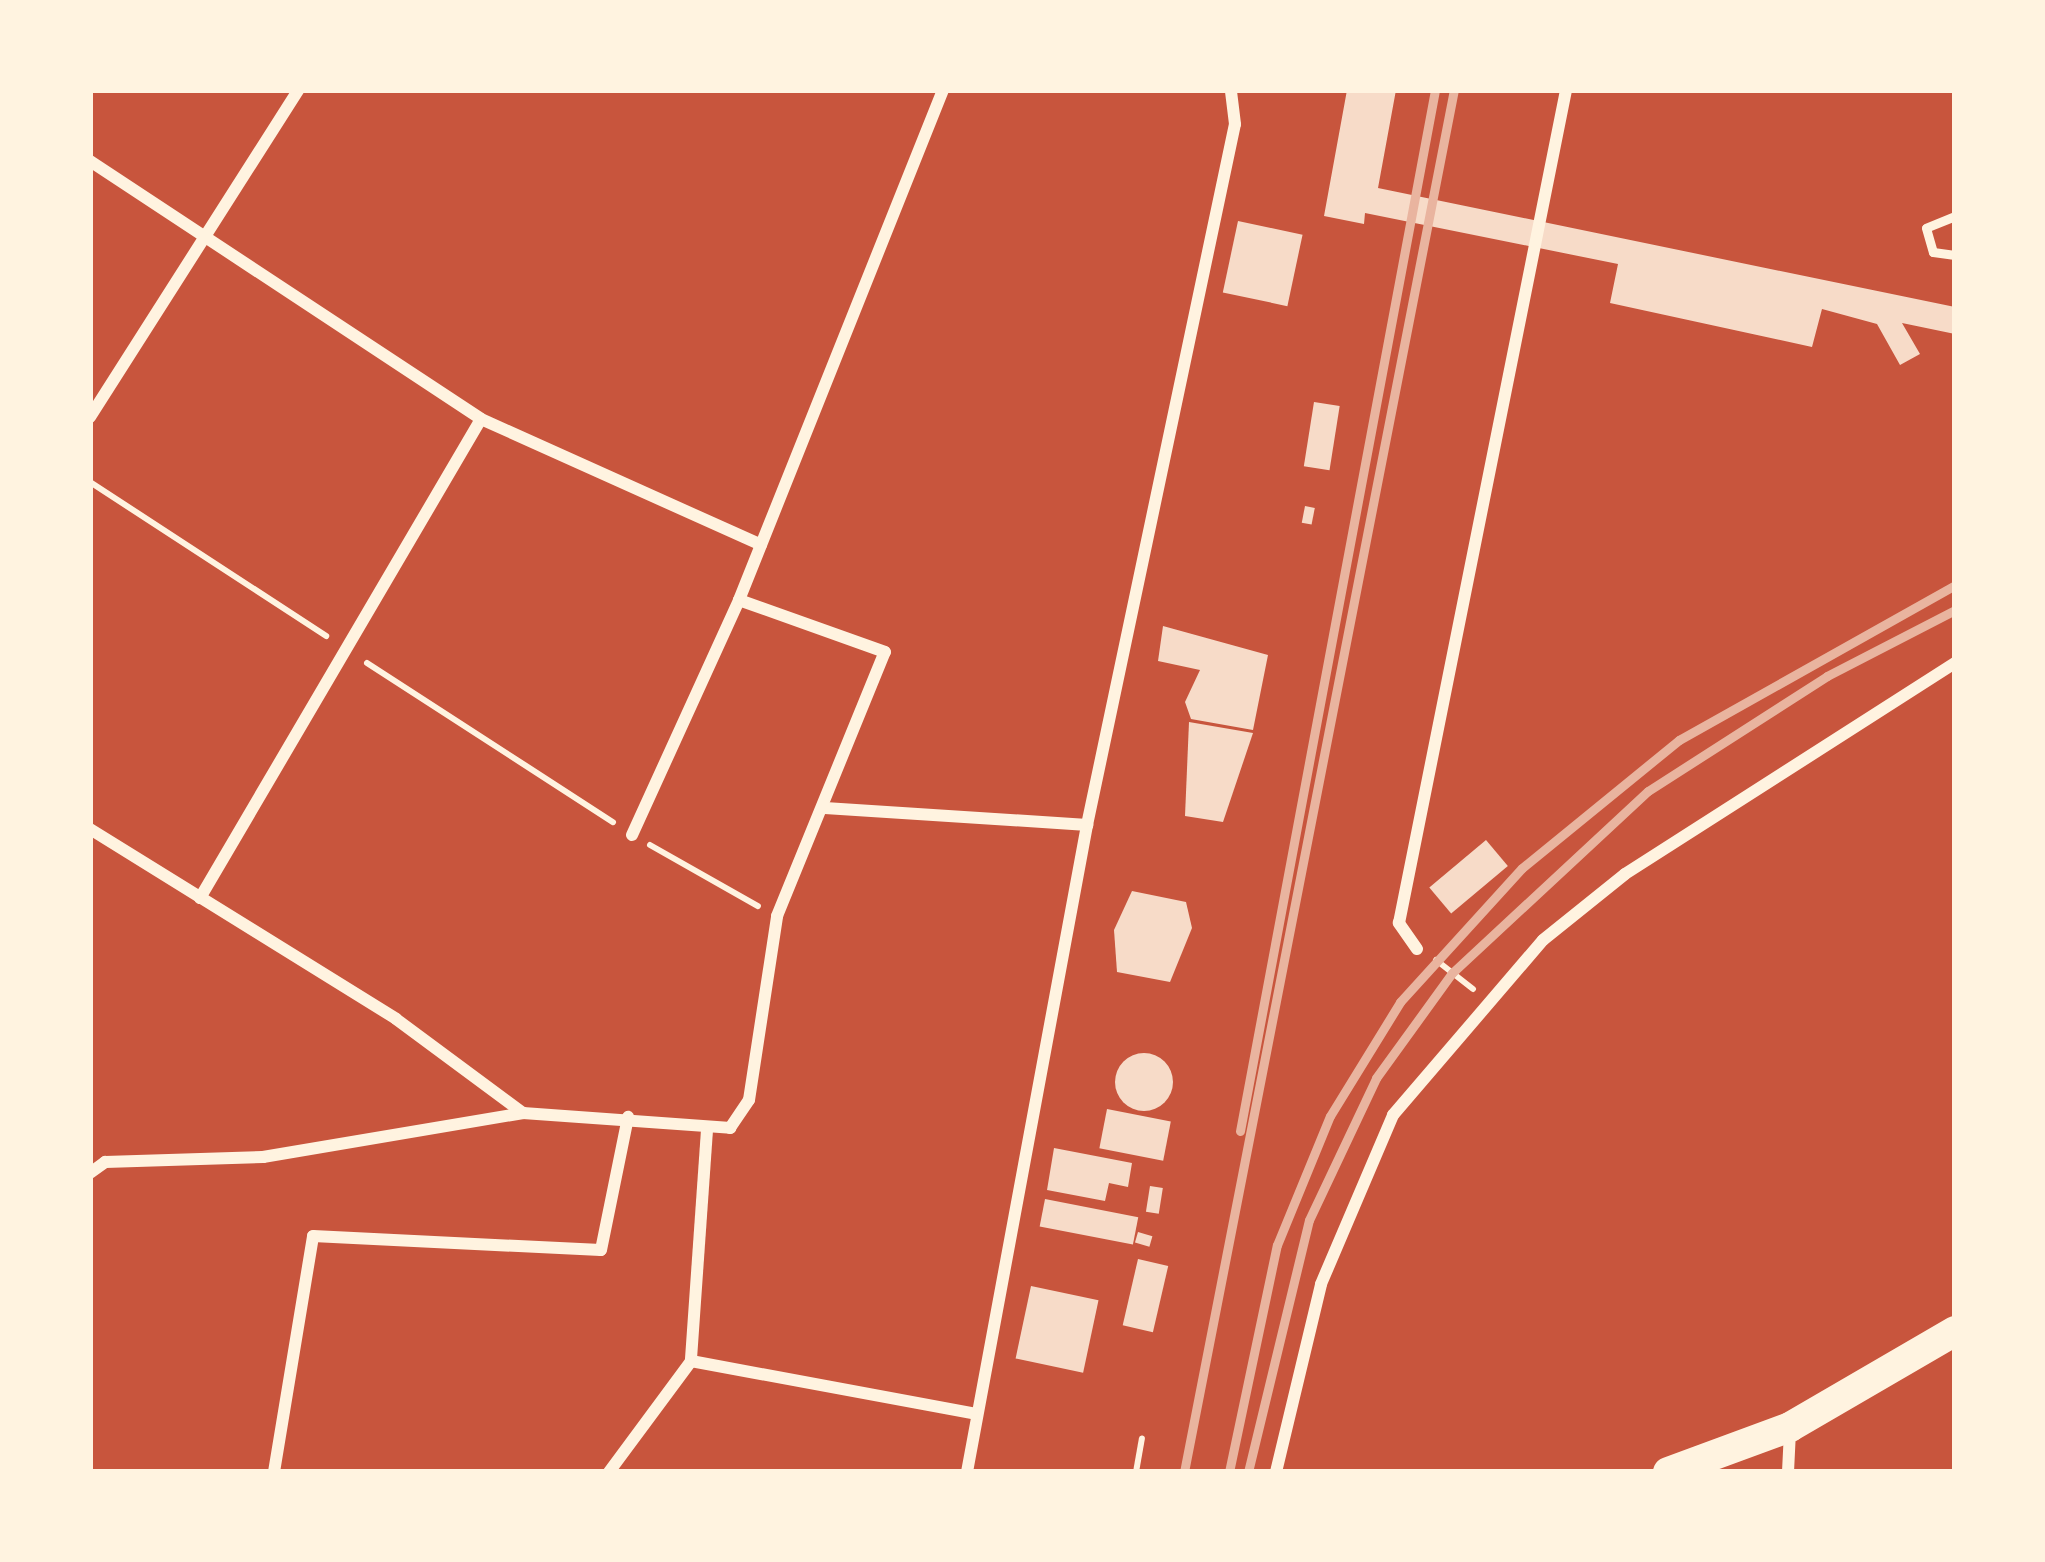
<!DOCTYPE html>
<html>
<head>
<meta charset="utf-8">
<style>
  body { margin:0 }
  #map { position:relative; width:2045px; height:1562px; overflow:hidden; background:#c8553d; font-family:Georgia,serif }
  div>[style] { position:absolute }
  .building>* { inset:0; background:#f7dbc8; transform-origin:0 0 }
  .round { border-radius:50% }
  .path>* { height:6px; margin:-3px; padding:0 3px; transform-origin:3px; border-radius:3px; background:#fff3e0 }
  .service>* { height:9px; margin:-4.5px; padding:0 4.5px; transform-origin:4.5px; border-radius:4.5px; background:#fff3e0 }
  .minor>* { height:12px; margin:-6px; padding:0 6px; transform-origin:6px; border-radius:6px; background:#fff3e0 }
  .primary>* { height:30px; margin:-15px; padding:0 15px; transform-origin:15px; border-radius:15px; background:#fff3e0 }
  .rail>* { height:9px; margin:-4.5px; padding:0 4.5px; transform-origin:4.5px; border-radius:4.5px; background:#e9b49f }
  span { translate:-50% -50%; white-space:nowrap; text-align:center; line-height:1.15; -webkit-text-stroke:9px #fff3e0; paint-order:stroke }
  .frame { position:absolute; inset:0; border:93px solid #fff3e0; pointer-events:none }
</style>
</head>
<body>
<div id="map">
  <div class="building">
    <i style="clip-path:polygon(1347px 90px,1396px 90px,1378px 188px,1955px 307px,1955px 334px,1902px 323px,1920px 354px,1900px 365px,1877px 324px,1822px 309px,1812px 347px,1610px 303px,1618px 264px,1365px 213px,1364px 224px,1324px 216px)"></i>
    <i style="left:1238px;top:221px;width:66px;height:73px;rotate:12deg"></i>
    <i style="left:1314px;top:402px;width:26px;height:65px;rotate:9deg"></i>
    <i style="left:1305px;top:506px;width:10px;height:17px;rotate:11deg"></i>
    <i style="clip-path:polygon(1163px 626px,1268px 655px,1253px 730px,1191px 719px,1185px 702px,1200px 670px,1158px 661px)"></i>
    <i style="clip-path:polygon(1189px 722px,1253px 733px,1223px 822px,1185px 816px)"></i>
    <i style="left:1486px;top:840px;width:34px;height:74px;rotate:50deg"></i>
    <i style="clip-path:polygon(1132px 891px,1186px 902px,1192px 928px,1170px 982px,1117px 972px,1114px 930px)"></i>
    <i class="round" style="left:1115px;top:1053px;width:58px;height:58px"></i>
    <i style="left:1107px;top:1109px;width:65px;height:40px;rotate:11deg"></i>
    <i style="clip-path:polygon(1054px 1148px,1132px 1163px,1128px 1187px,1109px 1183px,1105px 1201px,1047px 1190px)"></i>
    <i style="left:1150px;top:1186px;width:13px;height:26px;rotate:9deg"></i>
    <i style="left:1045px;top:1199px;width:95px;height:28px;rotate:11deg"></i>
    <i style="left:1138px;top:1232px;width:15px;height:11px;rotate:16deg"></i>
    <i style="left:1138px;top:1259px;width:31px;height:68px;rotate:13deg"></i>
    <i style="left:1031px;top:1286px;width:69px;height:74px;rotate:12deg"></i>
  </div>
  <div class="path">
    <i style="left:90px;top:482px;width:282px;rotate:33.1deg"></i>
    <i style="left:367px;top:663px;width:293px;rotate:32.9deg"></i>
    <i style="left:650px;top:845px;width:124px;rotate:29.5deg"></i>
    <i style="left:1436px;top:960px;width:47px;rotate:38.1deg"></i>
    <i style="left:1136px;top:1472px;width:34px;rotate:-80deg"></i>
  </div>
  <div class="service">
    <i style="left:1955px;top:216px;width:31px;rotate:158deg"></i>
    <i style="left:1926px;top:228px;width:25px;rotate:74deg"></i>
    <i style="left:1933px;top:252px;width:22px;rotate:8deg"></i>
  </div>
  <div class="minor">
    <i style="left:90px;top:161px;width:468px;rotate:33.4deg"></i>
    <i style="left:481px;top:419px;width:307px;rotate:24.2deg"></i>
    <i style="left:90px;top:417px;width:388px;rotate:-57.5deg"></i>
    <i style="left:825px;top:808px;width:263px;rotate:3.7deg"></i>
    <i style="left:90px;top:829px;width:360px;rotate:31.8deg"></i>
    <i style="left:396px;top:1019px;width:158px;rotate:36.5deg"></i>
    <i style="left:632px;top:835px;width:258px;rotate:-65.5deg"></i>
    <i style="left:200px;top:898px;width:555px;rotate:-59.6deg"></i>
    <i style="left:1417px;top:949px;width:32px;rotate:-125deg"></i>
    <i style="left:1399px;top:923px;width:850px;rotate:-78.66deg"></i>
    <i style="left:707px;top:1130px;width:232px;rotate:94deg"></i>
    <i style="left:691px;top:1361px;width:290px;rotate:10.5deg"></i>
    <i style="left:90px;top:1173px;width:19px;rotate:-36deg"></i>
    <i style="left:105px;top:1162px;width:158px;rotate:-1.8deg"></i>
    <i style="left:263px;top:1157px;width:264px;rotate:-9.6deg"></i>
    <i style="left:523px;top:1113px;width:208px;rotate:4.1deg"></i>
    <i style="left:730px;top:1128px;width:34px;rotate:-56deg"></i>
    <i style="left:749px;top:1100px;width:186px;rotate:-81.3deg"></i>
    <i style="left:777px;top:916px;width:285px;rotate:-67.8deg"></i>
    <i style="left:885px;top:652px;width:155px;rotate:-160.4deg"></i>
    <i style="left:739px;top:600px;width:549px;rotate:-68.2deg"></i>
    <i style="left:274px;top:1472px;width:239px;rotate:-80.6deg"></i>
    <i style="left:313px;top:1236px;width:288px;rotate:2.8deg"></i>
    <i style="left:601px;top:1250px;width:136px;rotate:-78.5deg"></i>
    <i style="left:609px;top:1472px;width:138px;rotate:-53.5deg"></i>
    <i style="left:967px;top:1472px;width:658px;rotate:-79.49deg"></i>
    <i style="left:1087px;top:825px;width:716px;rotate:-78.08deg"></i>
    <i style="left:1235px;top:124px;width:34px;rotate:-97deg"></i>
    <i style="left:1276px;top:1472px;width:193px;rotate:-76.5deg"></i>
    <i style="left:1321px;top:1284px;width:184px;rotate:-66.9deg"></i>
    <i style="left:1393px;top:1115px;width:230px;rotate:-49.4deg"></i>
    <i style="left:1543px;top:940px;width:105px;rotate:-38.8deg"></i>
    <i style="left:1625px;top:874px;width:392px;rotate:-32.6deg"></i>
    <i style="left:1788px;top:1472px;width:41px;rotate:-87.2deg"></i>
  </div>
  <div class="primary">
    <i style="left:1668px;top:1472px;width:130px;rotate:-20.2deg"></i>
    <i style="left:1790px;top:1427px;width:191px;rotate:-30.2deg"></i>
  </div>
  <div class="rail">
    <i style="left:1240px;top:1131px;width:1059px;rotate:-79.39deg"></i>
    <i style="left:1184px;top:1472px;width:1408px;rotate:-78.95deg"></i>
    <i style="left:1229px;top:1472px;width:232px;rotate:-78.1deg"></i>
    <i style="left:1277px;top:1245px;width:139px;rotate:-67.7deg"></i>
    <i style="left:1330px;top:1116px;width:134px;rotate:-58.4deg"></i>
    <i style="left:1400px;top:1002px;width:181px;rotate:-47.7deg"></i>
    <i style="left:1522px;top:868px;width:203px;rotate:-39.2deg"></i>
    <i style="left:1679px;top:740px;width:317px;rotate:-29.3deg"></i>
    <i style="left:1248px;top:1472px;width:259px;rotate:-76.4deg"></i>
    <i style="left:1309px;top:1220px;width:157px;rotate:-64.7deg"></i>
    <i style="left:1376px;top:1078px;width:130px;rotate:-54.1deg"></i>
    <i style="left:1452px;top:973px;width:267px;rotate:-42.9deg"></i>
    <i style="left:1648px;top:791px;width:213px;rotate:-32.7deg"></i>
    <i style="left:1827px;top:676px;width:144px;rotate:-27.3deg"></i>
  </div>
  <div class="frame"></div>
</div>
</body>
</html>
